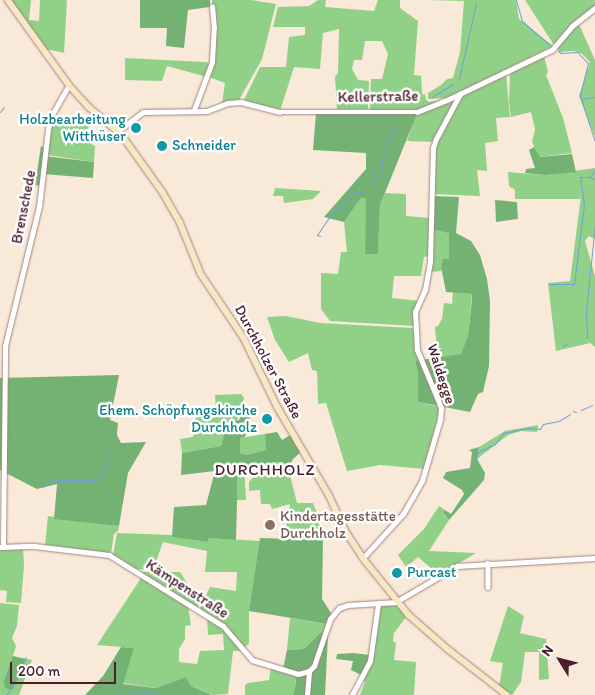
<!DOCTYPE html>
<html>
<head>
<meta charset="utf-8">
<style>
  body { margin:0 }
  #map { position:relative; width:595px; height:695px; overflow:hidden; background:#f9e9d8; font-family:Itim,sans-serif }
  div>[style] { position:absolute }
  .green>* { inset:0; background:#90d087 }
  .forest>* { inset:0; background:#74b274 }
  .stream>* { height:1px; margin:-0.5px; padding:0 0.5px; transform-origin:0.5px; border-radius:0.5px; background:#6da2da }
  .roads { filter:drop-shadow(0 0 1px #a28482) drop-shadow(0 0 1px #a28482) }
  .minor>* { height:4.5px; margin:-2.25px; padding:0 2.25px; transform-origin:2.25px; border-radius:2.25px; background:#fff }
  .tertiary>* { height:5px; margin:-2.5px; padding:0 2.5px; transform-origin:2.5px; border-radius:2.5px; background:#fff }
  .secondary>* { height:5.5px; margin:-2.75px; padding:0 2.75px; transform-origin:2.75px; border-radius:2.75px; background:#f7e8c3 }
  .dots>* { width:14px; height:14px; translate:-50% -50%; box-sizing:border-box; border:2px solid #fff; border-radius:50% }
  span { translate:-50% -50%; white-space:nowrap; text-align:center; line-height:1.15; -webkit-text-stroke:5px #fff; paint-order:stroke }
  .street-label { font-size:15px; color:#4a1f2b }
  .culture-label { font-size:15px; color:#0d838f }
  .right { translate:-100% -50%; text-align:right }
  .left { translate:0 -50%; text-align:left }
  .education-label { font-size:15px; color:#785e54 }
  .neighbourhood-label { font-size:16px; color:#4a1f2b; letter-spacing:1px }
  .north { position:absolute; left:535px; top:635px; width:50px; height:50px; -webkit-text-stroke:4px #fff; paint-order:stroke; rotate:306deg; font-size:14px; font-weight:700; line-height:20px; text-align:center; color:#4a1f2b }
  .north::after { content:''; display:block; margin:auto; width:18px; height:22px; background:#4a1f2b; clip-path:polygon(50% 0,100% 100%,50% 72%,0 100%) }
  .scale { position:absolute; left:10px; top:662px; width:106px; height:22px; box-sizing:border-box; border:2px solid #4a1f2b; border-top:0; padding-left:6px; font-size:15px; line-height:18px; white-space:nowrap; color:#4a1f2b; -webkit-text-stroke:4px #fff; paint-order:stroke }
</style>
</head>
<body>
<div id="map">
  <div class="green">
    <i style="clip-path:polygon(10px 0,31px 0,29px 20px,39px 21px,40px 0,67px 0,64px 53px,46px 49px)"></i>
    <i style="clip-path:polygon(212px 0,251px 0,276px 4px,262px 59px,239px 100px,222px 103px,225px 83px,209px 77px,214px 58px)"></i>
    <i style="clip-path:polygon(318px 0,326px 0,325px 7px,374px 11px,378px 0,400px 0,400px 8px,418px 21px,414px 75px,421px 76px,422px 92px,423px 95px,425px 94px,426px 100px,429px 102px,442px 100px,416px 111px,370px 110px,371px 79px,382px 79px,388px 54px,382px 41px,365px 41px,362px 60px,354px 60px,352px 69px,358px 80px,369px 81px,368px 109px,337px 109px,335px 77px,338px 73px,339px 29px,323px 33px,320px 69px,294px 67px,280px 111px,244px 100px,260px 67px,286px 67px,289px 37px,305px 35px,305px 27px,273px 27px,278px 7px,309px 6px)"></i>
    <i style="clip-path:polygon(429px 0,516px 0,519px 19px,553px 46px,448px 98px,428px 99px,428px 93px,441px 85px,447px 79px,453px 78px,460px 52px,464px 1px)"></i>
    <i style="clip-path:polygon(525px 0,595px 0,595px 7px,571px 25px,554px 45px)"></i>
    <i style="clip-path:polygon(578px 22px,595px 60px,595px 137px,579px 96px,590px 62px,582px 54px,574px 51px,560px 52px,556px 48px)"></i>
    <i style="clip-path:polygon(544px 56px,548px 72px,546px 75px,563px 118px,572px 153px,539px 157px,532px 142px,535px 129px,531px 112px,511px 117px,509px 101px,510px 73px)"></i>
    <i style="clip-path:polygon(125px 58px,204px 62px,210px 63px,207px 77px,167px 66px,162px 81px,125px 80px)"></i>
    <i style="clip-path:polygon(506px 74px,510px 117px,496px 118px,498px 141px,485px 143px,487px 171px,477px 170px,480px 196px,433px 194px,434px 153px,437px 139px,462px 95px)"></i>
    <i style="clip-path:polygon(455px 99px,434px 142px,407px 141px,416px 114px)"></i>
    <i style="clip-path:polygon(51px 122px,89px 126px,84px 140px,95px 146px,94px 162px,47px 155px)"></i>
    <i style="clip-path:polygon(595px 168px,595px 236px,594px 239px,589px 236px,585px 241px,595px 276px,595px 347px,590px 343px,556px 351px,548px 283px,570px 281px,581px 196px,580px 199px,515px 199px,515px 190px,509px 186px,508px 172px,545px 175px)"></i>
    <i style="clip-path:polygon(275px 188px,321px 191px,313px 199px,284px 203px,283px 196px,273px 196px)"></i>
    <i style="clip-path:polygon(385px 193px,406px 194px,406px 216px,430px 218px,429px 256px,424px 257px,421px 276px,394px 276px,392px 298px,419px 301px,415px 326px,330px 321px,321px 309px,321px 273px,338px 274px,341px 252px,347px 252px,344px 222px,361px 198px,367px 198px,365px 254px,378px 254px,380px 205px)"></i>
    <i style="clip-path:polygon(432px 229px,449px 232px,449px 259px,443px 258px,441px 271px,430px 272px)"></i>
    <i style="clip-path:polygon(453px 292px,472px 294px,468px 335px,461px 354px,442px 358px,441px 352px,437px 352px,435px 327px,438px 326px,442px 319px,444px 303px,452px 304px)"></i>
    <i style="clip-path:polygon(286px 316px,320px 323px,413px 328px,420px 361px,415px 361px,418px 374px,418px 402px,440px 407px,425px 469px,380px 465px,347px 471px,326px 403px,318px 404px,317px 371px,312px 370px,308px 353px,289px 362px,275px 340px,267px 317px)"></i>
    <i style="clip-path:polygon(241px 394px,244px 398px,241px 410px,237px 421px,226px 425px,221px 446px,182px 453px,180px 439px,193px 437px,197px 409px,216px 408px,215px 395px)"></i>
    <i style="clip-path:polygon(538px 425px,537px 432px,521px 431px,508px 435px,477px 459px,479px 447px,505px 431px)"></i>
    <i style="clip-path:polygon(265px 434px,267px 450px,246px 455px,239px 453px,240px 438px)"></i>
    <i style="clip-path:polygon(281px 462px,291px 466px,290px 475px,297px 503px,313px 503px,319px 518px,321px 540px,284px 539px,290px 504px,272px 509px,270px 504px,261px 504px,260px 490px,249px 491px,249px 482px,265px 463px)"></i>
    <i style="clip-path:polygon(244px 465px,246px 500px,237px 500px,238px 466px)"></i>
    <i style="clip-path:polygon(439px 506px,445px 510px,443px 514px,449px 520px,429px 551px,476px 553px,439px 575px,418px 557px,406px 567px,398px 555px,424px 529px)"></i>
    <i style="clip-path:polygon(48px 516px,119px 526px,118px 531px,114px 534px,111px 554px,45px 545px)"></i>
    <i style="clip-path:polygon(117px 533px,172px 535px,173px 537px,208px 542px,209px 538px,260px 541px,249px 611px,249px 643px,244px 648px,200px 608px,210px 587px,236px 591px,237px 572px,205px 572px,207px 551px,163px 542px,153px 570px,135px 569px,113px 555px)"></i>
    <i style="clip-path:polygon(23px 547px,24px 566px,21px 603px,6px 602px,7px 591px,0 590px,0 549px)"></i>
    <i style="clip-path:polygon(141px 572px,180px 572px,192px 591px,198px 605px,197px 609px)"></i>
    <i style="clip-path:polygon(141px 578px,188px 606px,191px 625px,185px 626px,185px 639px,179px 649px,179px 662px,197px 664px,200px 651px,224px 650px,223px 634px,208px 635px,207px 618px,226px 631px,241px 651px,233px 651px,228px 694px,213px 695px,191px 686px,186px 677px,156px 688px,122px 683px,134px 648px,97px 645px)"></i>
    <i style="clip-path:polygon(0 603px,19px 605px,17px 626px,12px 638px,16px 646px,13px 656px,13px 690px,26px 659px,32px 660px,19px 695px,0 695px)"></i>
    <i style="clip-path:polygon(380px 606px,397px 606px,406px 617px,394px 633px,393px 641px,396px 643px,394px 660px,416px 662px,414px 695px,360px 695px,365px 682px,362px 680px,369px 666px)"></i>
    <i style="clip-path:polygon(508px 606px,524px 616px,520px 633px,546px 639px,549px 679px,539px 680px,539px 652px,525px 652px,521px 682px,512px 695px,499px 687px,503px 663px,490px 661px)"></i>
    <i style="clip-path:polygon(290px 618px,327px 624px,324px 633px,321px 632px,304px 649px,287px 650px)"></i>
    <i style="clip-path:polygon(271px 668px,294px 674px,296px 683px,293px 695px,245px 695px,245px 685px,248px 683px,269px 680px)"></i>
  </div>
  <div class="forest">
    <i style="clip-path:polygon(140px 0,210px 0,210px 7px,188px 10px,184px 48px,166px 46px,167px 28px,140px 28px)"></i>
    <i style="clip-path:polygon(316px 113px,417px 114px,380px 205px,378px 254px,365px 254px,366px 198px,361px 198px,344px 222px,324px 217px,366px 169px,366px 153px,313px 150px)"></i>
    <i style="clip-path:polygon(41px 146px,44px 148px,44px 156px,94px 162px,93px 178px,43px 174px,41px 186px,35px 185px)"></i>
    <i style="clip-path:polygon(534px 147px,540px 157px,572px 154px,576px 172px,545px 175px,525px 173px,526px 169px,535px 168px,529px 150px)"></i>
    <i style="clip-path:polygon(433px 196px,459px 197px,456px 233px,471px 241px,480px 255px,487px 279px,490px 301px,489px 366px,483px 392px,478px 394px,470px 412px,418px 402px,418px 374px,415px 361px,461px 354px,468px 335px,472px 299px,472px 294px,446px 292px,441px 267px,443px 258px,449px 259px,449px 233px,432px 229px)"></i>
    <i style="clip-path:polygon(495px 200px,517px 202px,518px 219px,496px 222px)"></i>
    <i style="clip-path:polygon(119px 375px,110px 420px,118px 423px,117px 435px,121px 443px,146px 442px,128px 473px,119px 526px,54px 519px,57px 484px,37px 489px,0 470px,0 378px)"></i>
    <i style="clip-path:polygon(242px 414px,251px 414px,245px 437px,240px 438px,240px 453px,246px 455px,266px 450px,265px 434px,277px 432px,282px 440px,292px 434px,301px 452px,292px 460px,291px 466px,281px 462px,238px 466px,236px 540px,209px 538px,208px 542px,172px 537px,174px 507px,206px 505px,215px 471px,181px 475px,182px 453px,221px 446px,226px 425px,239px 420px)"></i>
    <i style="clip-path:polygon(479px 447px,477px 459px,485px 473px,484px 480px,449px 520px,443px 513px,445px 510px,451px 514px,464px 494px,462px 490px,443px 478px,446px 472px,470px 468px,472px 452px,469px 450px)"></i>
    <i style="clip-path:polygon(260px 538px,323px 540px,322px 599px,331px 613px,327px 624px,249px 611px)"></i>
    <i style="clip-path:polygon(332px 619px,328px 635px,325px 695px,293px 695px,296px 683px,294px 671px,283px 669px,287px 650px,304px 649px,321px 632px,326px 634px)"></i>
    <i style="clip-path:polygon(121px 647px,134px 648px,123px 684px,156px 688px,186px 677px,191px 686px,212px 695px,85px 695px,103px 676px)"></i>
    <i style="clip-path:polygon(353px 653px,370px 655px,361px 675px,351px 670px,353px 661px,336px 659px,337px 654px)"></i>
    <i style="clip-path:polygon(13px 656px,26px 659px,13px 690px,5px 688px,4px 681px)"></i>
  </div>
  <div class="stream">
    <i style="left:516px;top:0;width:22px;rotate:74deg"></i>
    <i style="left:522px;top:21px;width:35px;rotate:41deg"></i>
    <i style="left:558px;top:51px;width:4px;rotate:34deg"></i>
    <i style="left:561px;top:53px;width:16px;rotate:-4deg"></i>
    <i style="left:577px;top:52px;width:16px;rotate:45deg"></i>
    <i style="left:588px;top:63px;width:34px;rotate:104deg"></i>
    <i style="left:580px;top:96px;width:48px;rotate:71.9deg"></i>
    <i style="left:459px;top:79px;width:78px;rotate:-77.4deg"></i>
    <i style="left:432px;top:97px;width:25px;rotate:-32deg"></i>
    <i style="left:581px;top:99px;width:14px;rotate:-8deg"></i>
    <i style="left:0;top:112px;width:6px;rotate:-51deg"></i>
    <i style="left:595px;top:170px;width:9px;rotate:126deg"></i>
    <i style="left:590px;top:177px;width:5px;rotate:22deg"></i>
    <i style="left:332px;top:214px;width:32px;rotate:-44deg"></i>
    <i style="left:355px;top:192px;width:14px;rotate:4deg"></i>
    <i style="left:369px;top:193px;width:9px;rotate:-90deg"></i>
    <i style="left:369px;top:184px;width:5px;rotate:-11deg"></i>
    <i style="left:374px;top:183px;width:13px;rotate:-58deg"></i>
    <i style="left:381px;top:172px;width:17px;rotate:-83deg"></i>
    <i style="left:383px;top:155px;width:34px;rotate:-71deg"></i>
    <i style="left:320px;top:236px;width:3px;rotate:-162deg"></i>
    <i style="left:317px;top:235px;width:23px;rotate:-56deg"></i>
    <i style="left:549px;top:284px;width:25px"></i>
    <i style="left:574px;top:284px;width:80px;rotate:-82.8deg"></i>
    <i style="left:584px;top:205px;width:28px;rotate:-98deg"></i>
    <i style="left:580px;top:177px;width:10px"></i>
    <i style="left:587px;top:338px;width:27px;rotate:-92deg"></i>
    <i style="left:586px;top:311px;width:87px;rotate:-84.1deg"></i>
    <i style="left:563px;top:346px;width:6px;rotate:-31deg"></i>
    <i style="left:581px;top:410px;width:12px;rotate:-24deg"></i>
    <i style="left:573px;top:411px;width:3px;rotate:18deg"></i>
    <i style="left:475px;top:464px;width:12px;rotate:-76deg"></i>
    <i style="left:478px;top:452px;width:19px;rotate:-25deg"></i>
    <i style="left:495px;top:444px;width:14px;rotate:-54deg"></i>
    <i style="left:503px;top:433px;width:26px;rotate:-11deg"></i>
    <i style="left:529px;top:428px;width:11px;rotate:5deg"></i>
    <i style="left:540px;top:429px;width:6px;rotate:-59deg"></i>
    <i style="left:543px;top:424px;width:16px;rotate:-11deg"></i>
    <i style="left:559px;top:421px;width:13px;rotate:-32deg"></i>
    <i style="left:42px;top:487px;width:13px;rotate:-32deg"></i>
    <i style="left:53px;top:480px;width:43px"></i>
    <i style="left:96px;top:480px;width:9px;rotate:-36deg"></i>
    <i style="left:103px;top:475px;width:18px;rotate:-74deg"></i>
    <i style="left:6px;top:695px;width:15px;rotate:-53deg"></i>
    <i style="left:15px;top:683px;width:28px;rotate:-67deg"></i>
    <i style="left:118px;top:695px;width:6px;rotate:-45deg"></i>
    <i style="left:122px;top:691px;width:32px;rotate:2deg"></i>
  </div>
  <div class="roads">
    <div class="minor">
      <i style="left:194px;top:110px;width:51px;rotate:-69.4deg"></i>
      <i style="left:212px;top:62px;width:33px;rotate:-87deg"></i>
      <i style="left:214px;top:29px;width:22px;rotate:-95deg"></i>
      <i style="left:118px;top:131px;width:31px;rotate:-37deg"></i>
      <i style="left:143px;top:112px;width:64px;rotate:-0.9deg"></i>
      <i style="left:207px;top:111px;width:22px;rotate:-21deg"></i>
      <i style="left:228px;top:103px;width:13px;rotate:-4deg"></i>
      <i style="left:241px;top:102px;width:40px;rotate:14.4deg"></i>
      <i style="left:280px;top:112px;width:137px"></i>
      <i style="left:417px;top:112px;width:32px;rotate:-22deg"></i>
      <i style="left:447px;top:100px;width:116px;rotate:-25.5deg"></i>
      <i style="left:552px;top:50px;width:31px;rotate:-50deg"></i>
      <i style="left:572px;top:26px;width:29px;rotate:-38deg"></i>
      <i style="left:3px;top:547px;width:201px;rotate:-89.4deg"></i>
      <i style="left:5px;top:346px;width:143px;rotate:-76.3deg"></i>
      <i style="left:39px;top:207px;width:88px;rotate:-83.4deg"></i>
      <i style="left:49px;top:120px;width:40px;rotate:-60.3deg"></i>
      <i style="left:363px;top:558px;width:59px;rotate:-47.7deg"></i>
      <i style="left:403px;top:514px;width:38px;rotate:-60deg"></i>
      <i style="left:422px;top:481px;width:64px;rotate:-73.6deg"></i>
      <i style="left:440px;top:420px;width:12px;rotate:-85deg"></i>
      <i style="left:441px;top:408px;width:63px;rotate:-112.5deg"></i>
      <i style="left:417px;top:350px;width:38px;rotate:-93deg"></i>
      <i style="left:415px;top:312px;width:24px;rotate:-66deg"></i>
      <i style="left:425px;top:290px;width:29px;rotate:-80deg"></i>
      <i style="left:430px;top:261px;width:113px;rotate:-88.5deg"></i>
      <i style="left:433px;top:148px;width:9px;rotate:-72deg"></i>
      <i style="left:436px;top:139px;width:51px;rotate:-61.9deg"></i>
      <i style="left:488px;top:563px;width:24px;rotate:90deg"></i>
      <i style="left:396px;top:602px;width:71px;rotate:-30.5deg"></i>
      <i style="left:457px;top:566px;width:138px;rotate:-3.3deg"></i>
      <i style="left:307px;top:695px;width:24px;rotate:-85deg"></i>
      <i style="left:352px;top:695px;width:38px;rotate:-62deg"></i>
      <i style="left:370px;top:661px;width:58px;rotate:-82deg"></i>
    </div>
    <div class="tertiary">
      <i style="left:0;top:547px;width:34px;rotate:-2deg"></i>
      <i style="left:34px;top:546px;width:76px;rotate:6.8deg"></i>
      <i style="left:109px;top:555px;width:134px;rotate:31.9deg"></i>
      <i style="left:223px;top:626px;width:45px;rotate:49.5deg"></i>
      <i style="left:252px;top:660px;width:48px;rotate:16.9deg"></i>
      <i style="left:298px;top:674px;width:11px;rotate:-15deg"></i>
      <i style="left:309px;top:671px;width:7px;rotate:-45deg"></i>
      <i style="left:314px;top:666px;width:50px;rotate:-71.2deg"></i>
      <i style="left:330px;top:619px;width:14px;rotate:-51deg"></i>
      <i style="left:339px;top:608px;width:9px;rotate:-18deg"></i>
      <i style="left:348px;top:605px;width:48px;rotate:-3.6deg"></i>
    </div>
    <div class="secondary">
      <i style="left:8px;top:0;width:105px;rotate:54.3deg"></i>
      <i style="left:69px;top:85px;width:30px;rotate:48deg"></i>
      <i style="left:89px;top:107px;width:43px;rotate:40.3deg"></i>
      <i style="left:122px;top:135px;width:69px;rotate:54.5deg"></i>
      <i style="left:162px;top:191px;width:36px;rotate:60deg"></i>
      <i style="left:180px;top:222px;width:56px;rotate:68deg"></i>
      <i style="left:201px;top:274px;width:77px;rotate:56.1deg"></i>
      <i style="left:244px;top:338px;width:76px;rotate:64.1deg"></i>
      <i style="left:277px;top:406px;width:103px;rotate:59.7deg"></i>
      <i style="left:329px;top:495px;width:38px;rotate:65deg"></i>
      <i style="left:345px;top:530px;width:33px;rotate:57deg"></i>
      <i style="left:363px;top:558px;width:73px;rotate:51.1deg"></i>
      <i style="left:409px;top:615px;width:53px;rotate:41.2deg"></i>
      <i style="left:449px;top:650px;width:73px;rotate:37.8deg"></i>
    </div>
  </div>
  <div class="dots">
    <i style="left:136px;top:128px;background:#0f9aa8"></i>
    <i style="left:162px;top:146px;background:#0f9aa8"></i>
    <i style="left:267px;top:419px;background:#0f9aa8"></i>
    <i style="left:270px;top:525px;background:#8d6e63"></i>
    <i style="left:397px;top:573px;background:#0f9aa8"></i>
  </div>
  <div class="street-label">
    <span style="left:378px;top:97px;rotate:-1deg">Kellerstraße</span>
    <span style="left:24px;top:207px;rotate:-79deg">Brenschede</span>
    <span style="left:268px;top:362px;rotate:62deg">Durchholzer Straße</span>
    <span style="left:441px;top:374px;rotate:72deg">Waldegge</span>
    <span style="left:187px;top:589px;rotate:33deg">Kämpenstraße</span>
  </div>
  <div class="culture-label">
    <span class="right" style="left:126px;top:128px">Holzbearbeitung<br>Witthüser</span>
    <span class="left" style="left:172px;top:146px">Schneider</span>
    <span class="right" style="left:257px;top:419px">Ehem. Schöpfungskirche<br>Durchholz</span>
    <span class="left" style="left:407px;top:573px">Purcast</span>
  </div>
  <div class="education-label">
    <span class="left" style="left:280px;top:525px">Kindertagesstätte<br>Durchholz</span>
  </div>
  <div class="neighbourhood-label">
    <span style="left:265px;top:470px">DURCHHOLZ</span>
  </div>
  <div class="north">N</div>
  <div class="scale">200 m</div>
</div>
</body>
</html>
